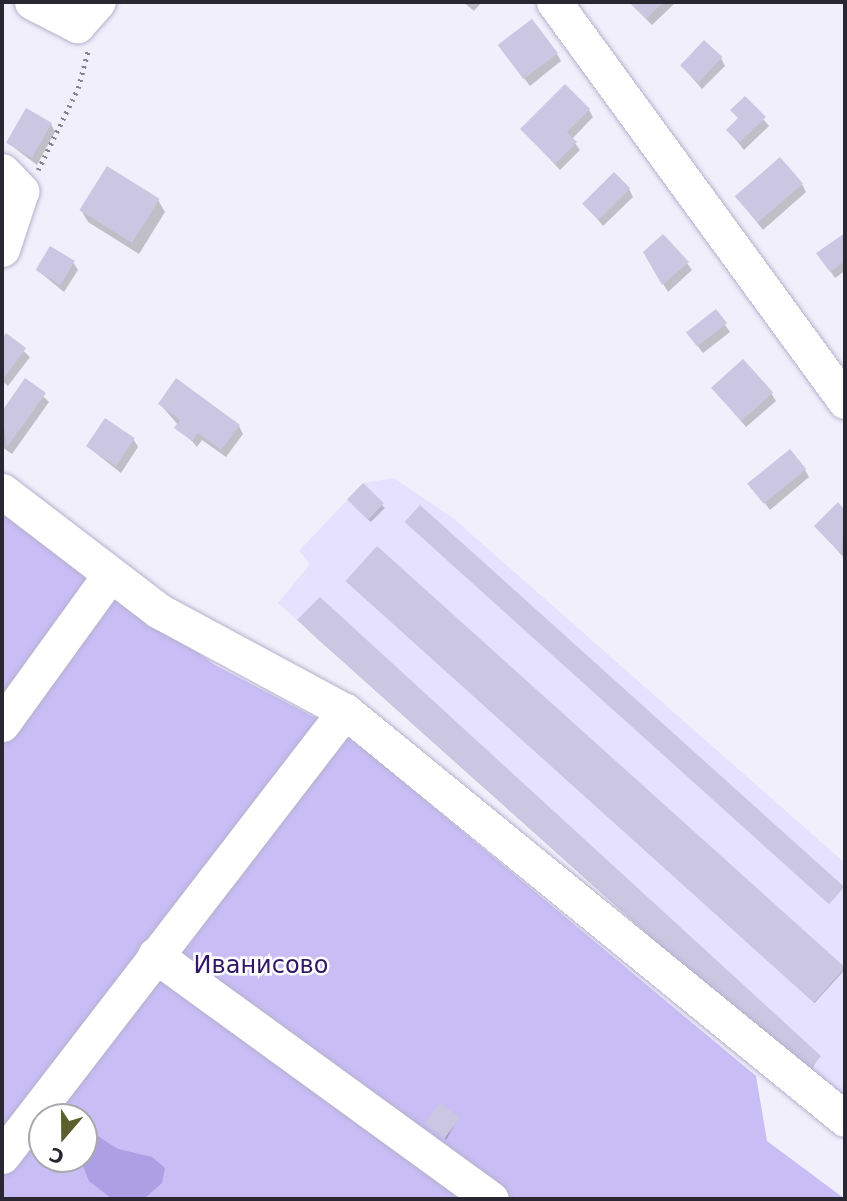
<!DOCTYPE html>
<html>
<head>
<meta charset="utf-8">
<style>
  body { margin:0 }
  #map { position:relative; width:847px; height:1201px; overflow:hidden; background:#f1effb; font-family:"DejaVu Sans",sans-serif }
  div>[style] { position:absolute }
  .built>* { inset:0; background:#e6e1fe }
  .green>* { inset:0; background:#c8bdf5 }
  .water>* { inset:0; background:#ad9fe4 }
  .shadow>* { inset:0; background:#0003; transform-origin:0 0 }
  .building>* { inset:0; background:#cbc6e2; transform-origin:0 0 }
  .path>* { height:4.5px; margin-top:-2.25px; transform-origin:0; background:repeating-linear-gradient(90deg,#84838e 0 2px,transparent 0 7px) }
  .roads { filter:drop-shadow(0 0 2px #b5b1cc) drop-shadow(0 0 2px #b5b1cc) }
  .minor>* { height:35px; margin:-17.5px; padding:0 17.5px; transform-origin:17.5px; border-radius:17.5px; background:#fff }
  span { translate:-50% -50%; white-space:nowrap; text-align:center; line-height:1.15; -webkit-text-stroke:5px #fff; paint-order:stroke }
  .park-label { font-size:24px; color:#331766 }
  .frame { position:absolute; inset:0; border:4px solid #292832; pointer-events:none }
  .north { position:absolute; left:28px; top:1103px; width:70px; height:70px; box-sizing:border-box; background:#fff; border:2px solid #a9a9ad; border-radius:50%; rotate:200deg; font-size:19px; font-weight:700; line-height:28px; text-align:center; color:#292832 }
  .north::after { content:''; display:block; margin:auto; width:24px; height:32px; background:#5b5f2d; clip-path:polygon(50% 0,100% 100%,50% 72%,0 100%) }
</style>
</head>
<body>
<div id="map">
  <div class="built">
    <i style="clip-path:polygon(394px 478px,453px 518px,845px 863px,845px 1111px,278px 603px,310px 564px,299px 551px,363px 483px)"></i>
  </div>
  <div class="green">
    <i style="clip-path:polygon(evenodd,2px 511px,215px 665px,341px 731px,377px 760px,756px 1076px,767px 1141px,845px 1199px,2px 1199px,2px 511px,42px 1117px,84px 1117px,84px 1159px,42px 1159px,42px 1117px)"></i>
  </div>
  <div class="water">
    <i style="clip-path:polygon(93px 1133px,118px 1149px,152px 1157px,165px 1168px,162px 1183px,144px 1199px,112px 1199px,89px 1181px,80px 1159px)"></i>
  </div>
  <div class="shadow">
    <i style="clip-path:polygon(463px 2px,482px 2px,474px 11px)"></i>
    <i style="clip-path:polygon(629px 2px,676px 2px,652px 25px)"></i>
    <i style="clip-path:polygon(505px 53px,557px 54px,561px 61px,530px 86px)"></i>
    <i style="clip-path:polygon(721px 58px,725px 66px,702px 89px,682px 66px)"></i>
    <i style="clip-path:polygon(745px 98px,769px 126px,744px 150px,728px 130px,739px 120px,733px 110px)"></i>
    <i style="clip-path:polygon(589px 110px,593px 117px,572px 139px,580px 150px,560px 170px,522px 129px)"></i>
    <i style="clip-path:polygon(51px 124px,55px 132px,37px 165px,8px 143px)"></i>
    <i style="clip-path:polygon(802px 184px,806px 192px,763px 230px,738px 198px)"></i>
    <i style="clip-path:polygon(629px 189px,633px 197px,603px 226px,584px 203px)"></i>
    <i style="clip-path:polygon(158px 200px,165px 212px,139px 254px,88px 222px,81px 210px)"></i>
    <i style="clip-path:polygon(845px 235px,845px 271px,835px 278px,819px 254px)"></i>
    <i style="clip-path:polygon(645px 253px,687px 263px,692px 270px,668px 292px)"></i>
    <i style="clip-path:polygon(73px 262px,78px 270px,64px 292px,37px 270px)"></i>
    <i style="clip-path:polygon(715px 311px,730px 332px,703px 353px,693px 340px)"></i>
    <i style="clip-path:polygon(7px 336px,30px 357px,8px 386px,2px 381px)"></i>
    <i style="clip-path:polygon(26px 380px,49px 402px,12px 454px,2px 447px,2px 414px)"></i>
    <i style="clip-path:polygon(713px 388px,771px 393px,776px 401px,746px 427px)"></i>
    <i style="clip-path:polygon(160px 404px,239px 426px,243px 434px,226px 457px,202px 440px,197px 447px)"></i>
    <i style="clip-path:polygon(134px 440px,138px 447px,121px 473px,88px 447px)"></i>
    <i style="clip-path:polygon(805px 470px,809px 477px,770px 510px,751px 485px)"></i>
    <i style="left:363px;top:486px;width:31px;height:20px;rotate:45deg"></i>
    <i style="clip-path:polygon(838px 505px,845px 513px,845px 559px,816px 526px)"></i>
    <i style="left:378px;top:548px;width:629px;height:46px;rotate:42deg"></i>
    <i style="clip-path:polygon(301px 624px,819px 1057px,807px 1077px)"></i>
    <i style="clip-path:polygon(458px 1119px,446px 1140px,426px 1123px)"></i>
  </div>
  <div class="building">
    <i style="clip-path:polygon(630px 2px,664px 2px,646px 19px)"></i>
    <i style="left:532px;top:19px;width:43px;height:43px;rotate:53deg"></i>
    <i style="left:704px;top:40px;width:25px;height:35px;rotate:43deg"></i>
    <i style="clip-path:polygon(565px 84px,590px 109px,567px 132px,577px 142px,555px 164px,520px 129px)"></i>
    <i style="clip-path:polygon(745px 96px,766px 117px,739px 143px,726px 130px,738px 118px,730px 110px)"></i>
    <i style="left:26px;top:108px;width:30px;height:40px;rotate:30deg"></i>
    <i style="left:780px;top:157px;width:35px;height:60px;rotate:49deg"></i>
    <i style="left:107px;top:166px;width:62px;height:52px;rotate:32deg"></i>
    <i style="left:614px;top:172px;width:23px;height:45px;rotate:45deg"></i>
    <i style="clip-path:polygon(845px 233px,845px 261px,830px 272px,816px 253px)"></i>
    <i style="clip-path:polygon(663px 234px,689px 262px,662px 285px,643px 252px)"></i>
    <i style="left:50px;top:246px;width:29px;height:28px;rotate:31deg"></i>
    <i style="left:716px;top:309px;width:18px;height:38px;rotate:52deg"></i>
    <i style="clip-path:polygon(6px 333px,26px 348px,2px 381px,2px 339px)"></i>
    <i style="left:743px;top:359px;width:45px;height:43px;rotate:48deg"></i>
    <i style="clip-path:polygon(25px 378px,46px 393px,7px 447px,2px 411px)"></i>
    <i style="clip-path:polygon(176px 378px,240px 425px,221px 450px,198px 433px,192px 441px,174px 428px,180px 420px,158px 404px)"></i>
    <i style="left:105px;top:418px;width:36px;height:34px;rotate:34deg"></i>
    <i style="left:790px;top:449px;width:26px;height:55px;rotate:51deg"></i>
    <i style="left:363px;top:483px;width:29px;height:23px;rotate:44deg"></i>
    <i style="clip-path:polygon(838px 502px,845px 510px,841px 554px,814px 526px)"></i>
    <i style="left:420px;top:505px;width:571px;height:23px;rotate:42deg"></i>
    <i style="left:377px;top:546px;width:630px;height:47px;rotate:42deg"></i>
    <i style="clip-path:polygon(320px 597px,821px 1056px,805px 1075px,297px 620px)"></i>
    <i style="left:440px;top:1103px;width:25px;height:26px;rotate:37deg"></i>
  </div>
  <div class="path">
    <i style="left:38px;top:170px;width:91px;rotate:-64deg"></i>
    <i style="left:78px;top:88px;width:39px;rotate:-75deg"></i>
  </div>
  <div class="roads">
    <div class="minor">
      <i style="left:32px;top:2px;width:51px;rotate:27.1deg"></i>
      <i style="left:77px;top:25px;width:31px;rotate:-48deg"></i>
      <i style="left:554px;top:2px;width:494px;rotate:53.9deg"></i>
      <i style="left:2px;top:171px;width:28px;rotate:46deg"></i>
      <i style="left:21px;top:191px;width:61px;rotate:108.1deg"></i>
      <i style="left:2px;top:491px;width:198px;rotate:37.4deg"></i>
      <i style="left:159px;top:611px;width:211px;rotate:28.3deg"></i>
      <i style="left:345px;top:711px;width:645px;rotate:39.21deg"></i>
      <i style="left:2px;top:724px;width:183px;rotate:-54.1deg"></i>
      <i style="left:155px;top:955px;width:415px;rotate:36deg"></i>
      <i style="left:2px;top:1156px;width:562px;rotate:-52.38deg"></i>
    </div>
  </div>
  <div class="park-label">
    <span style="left:261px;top:966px">Иванисово</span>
  </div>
  <div class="frame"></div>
  <div class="north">С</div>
</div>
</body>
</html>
